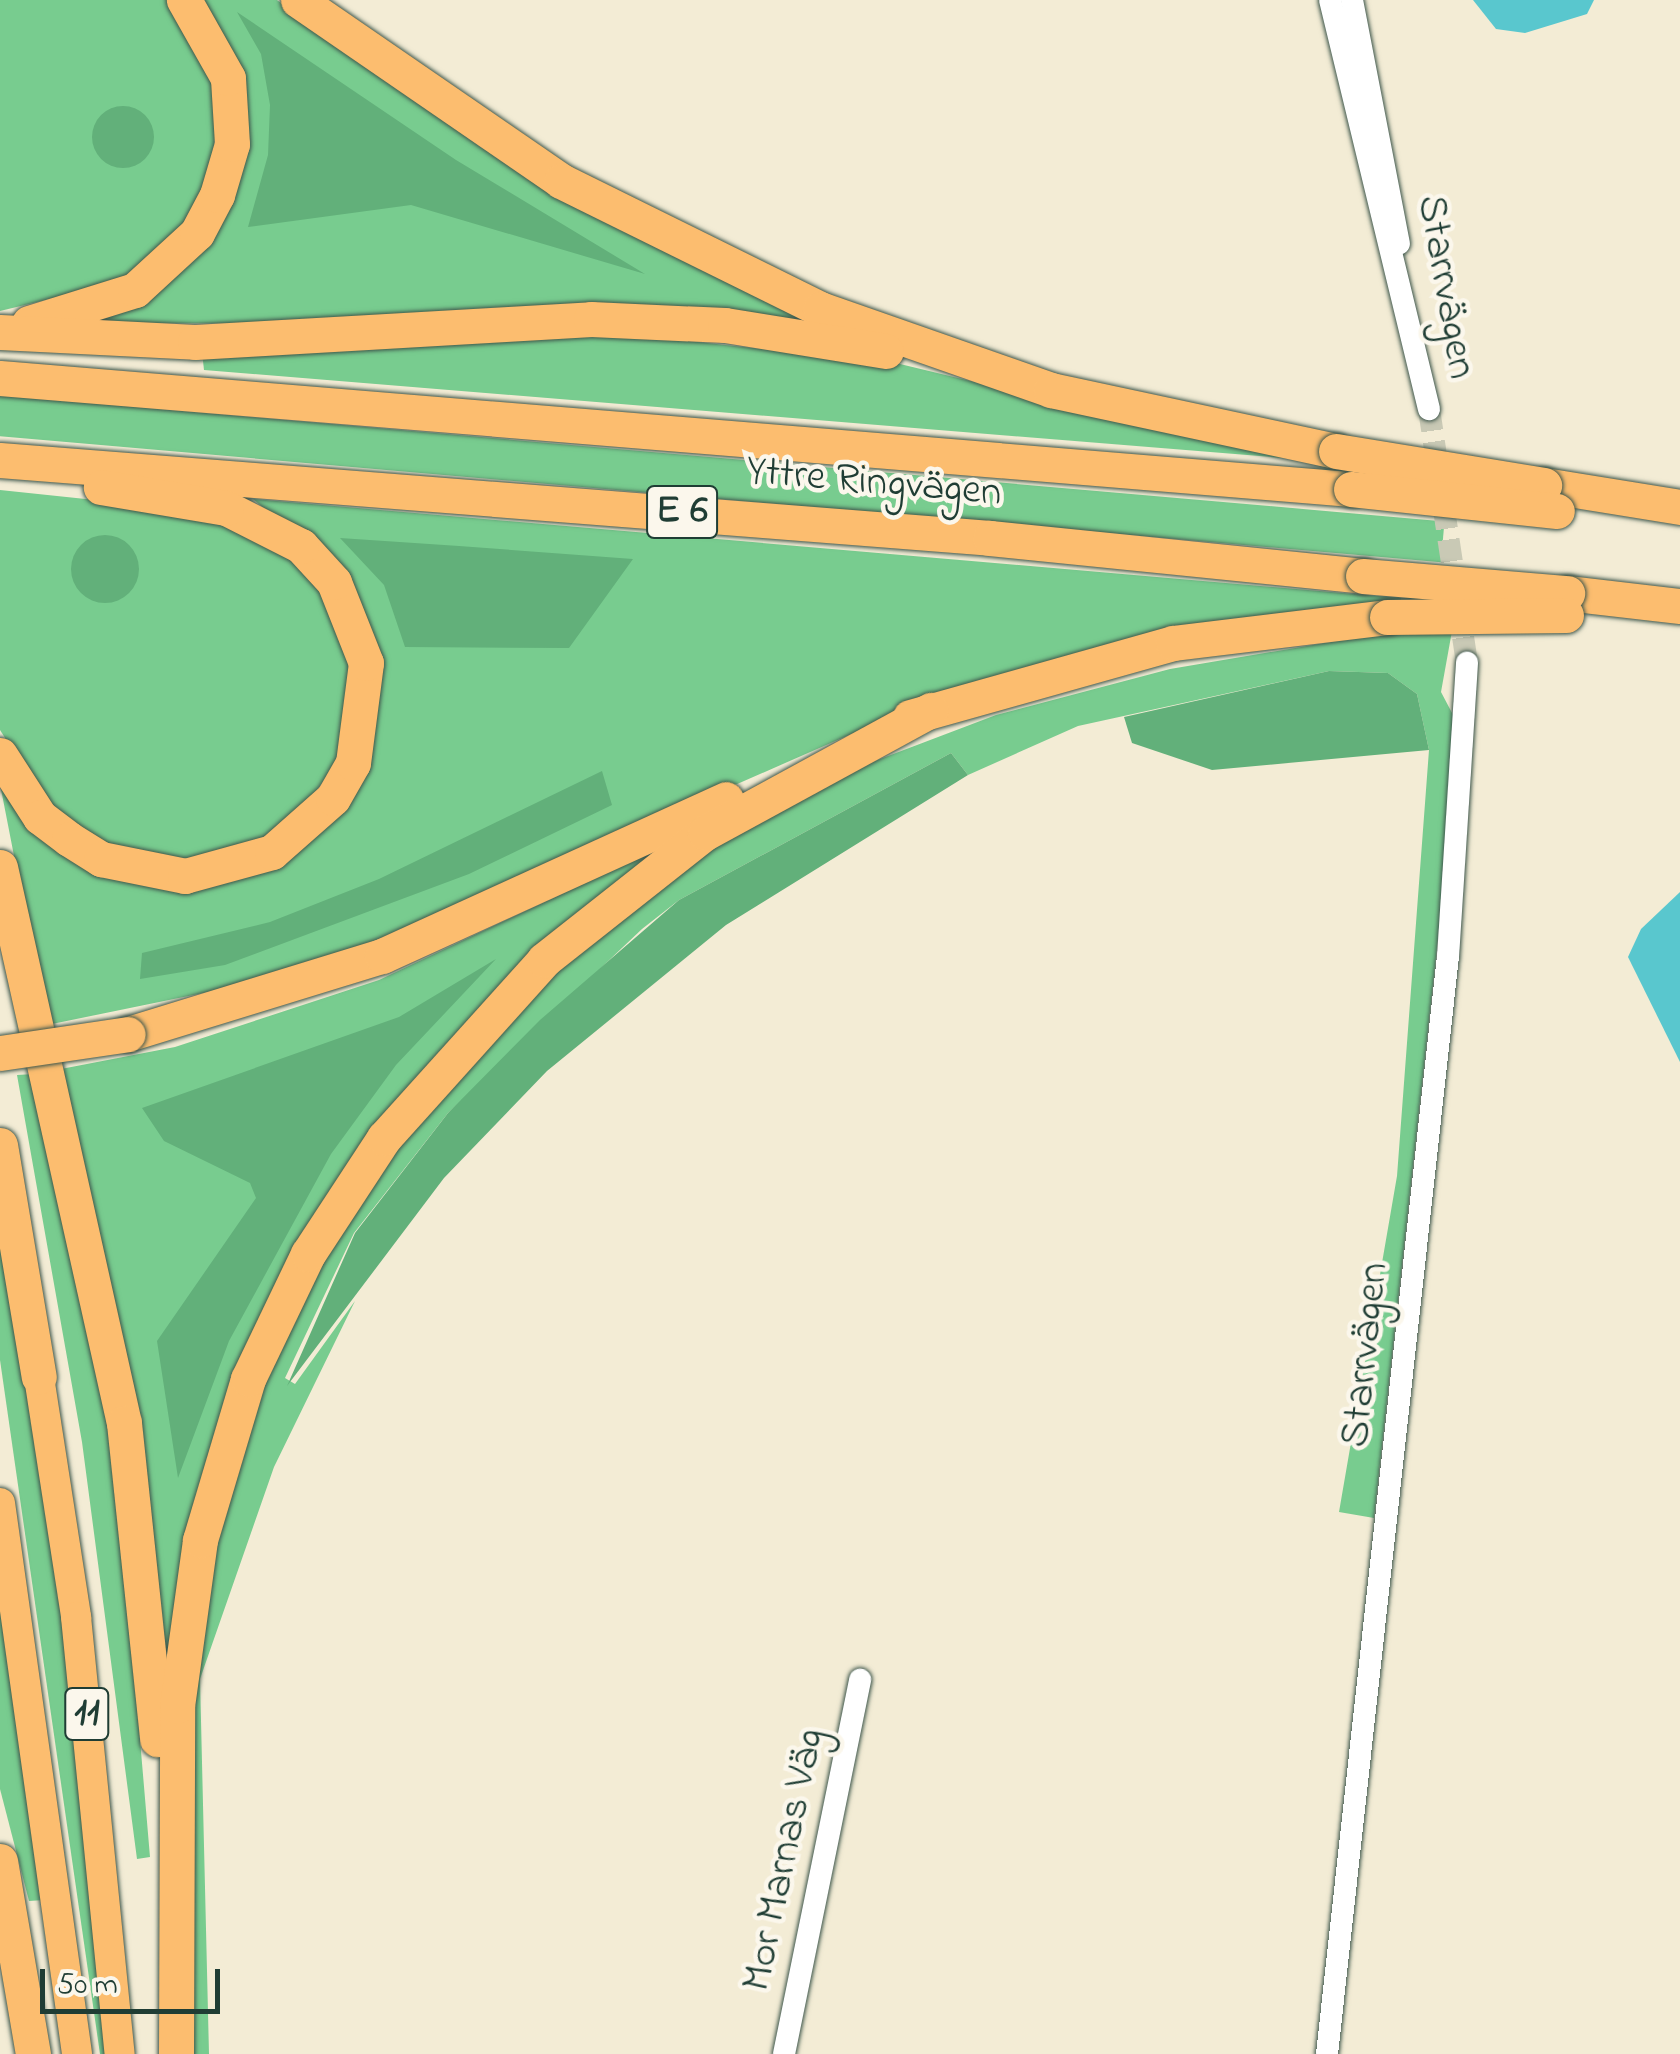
<!DOCTYPE html>
<html>
<head>
<meta charset="utf-8">
<style>
  body { margin:0 }
  #map { position:relative; width:1680px; height:2054px; overflow:hidden; background:#f3ecd5; font-family:"Indie Flower",sans-serif }
  div>[style] { position:absolute }
  .green>* { inset:0; background:#78cc8f; transform-origin:0 0 }
  .forest>* { inset:0; background:#62b07a }
  .round { border-radius:50% }
  .water>* { inset:0; background:#59c7ce }
  .minor-tunnel>* { height:22px; margin-top:-11px; transform-origin:0; background:repeating-linear-gradient(90deg,#c9c9b5 0 22px,transparent 0 33px) }
  .roads { filter:drop-shadow(0 0 2px #3f574c) drop-shadow(0 0 2px #3f574c) }
  .minor>* { height:22px; margin:-11px; padding:0 11px; transform-origin:11px; border-radius:11px; background:#fff }
  .major>* { height:30px; margin:-15px; padding:0 15px; transform-origin:15px; border-radius:15px; background:#fcbd6f }
  .highway>* { height:35px; margin:-17.5px; padding:0 17.5px; transform-origin:17.5px; border-radius:17.5px; background:#fcbd6f }
  .bridges { filter:drop-shadow(0 0 2px #3f574c) drop-shadow(0 0 2px #3f574c) }
  .highway-bridge>* { height:35px; margin:-17.5px; padding:0 17.5px; transform-origin:17.5px; border-radius:17.5px; background:#fcbd6f }
  span { translate:-50% -50%; white-space:nowrap; text-align:center; line-height:1.15; -webkit-text-stroke:9px #fbf7ec; paint-order:stroke }
  .shield-label span { padding:2px 8px; background:#fbf7ec; border:2px solid; border-radius:8px; -webkit-text-stroke-width:0 }
  .shield-label { font-size:40px; color:#1f3d34; font-weight:700 }
  .street-label { font-size:42px; color:#1f3d34 }
  .scale { position:absolute; left:40px; top:1969px; width:180px; height:45px; box-sizing:border-box; border:5px solid #1f3d34; border-top:0; padding-left:12px; font-size:30px; line-height:35px; white-space:nowrap; color:#1f3d34; -webkit-text-stroke:8px #fbf7ec; paint-order:stroke }
</style>
</head>
<body>
<div id="map">
  <div class="green">
    <i style="clip-path:polygon(0 0,167px 0,194px 34px,219px 105px,211px 170px,188px 222px,120px 282px,0 311px)"></i>
    <i style="clip-path:polygon(201px 0,277px 0,482px 148px,826px 325px,71px 323px,191px 259px,234px 54px)"></i>
    <i style="clip-path:polygon(589px 330px,900px 364px,1295px 459px,204px 370px,202px 352px)"></i>
    <i style="left:0;top:395px;width:1450px;height:41px;rotate:5deg"></i>
    <i style="clip-path:polygon(0 490px,190px 510px,281px 549px,331px 604px,353px 678px,340px 759px,298px 815px,262px 841px,200px 861px,105px 846px,47px 804px,0 730px)"></i>
    <i style="clip-path:polygon(253px 499px,1401px 598px,1401px 603px,954px 689px,370px 945px,247px 984px,47px 1025px,0 784px,111px 875px,307px 843px,376px 653px,350px 582px)"></i>
    <i style="clip-path:polygon(1452px 631px,1441px 692px,1461px 730px,1374px 1518px,1339px 1512px,1397px 1176px,1429px 750px,1417px 694px,1388px 673px,1329px 671px,1078px 726px,968px 775px,951px 753px,679px 900px,642px 929px,448px 1113px,354px 1233px,285px 1378px,295px 1384px,355px 1301px,274px 1467px,200px 1679px,209px 2054px,192px 2054px,187px 1749px,204px 1588px,261px 1387px,310px 1276px,387px 1158px,549px 979px,633px 903px,726px 836px,867px 764px,996px 715px,1170px 669px,1390px 632px)"></i>
    <i style="clip-path:polygon(668px 844px,286px 1269px,165px 1690px,61px 1069px,175px 1047px,379px 980px)"></i>
    <i style="clip-path:polygon(34px 1074px,114px 1434px,150px 1857px,137px 1859px,82px 1442px,17px 1075px)"></i>
    <i style="clip-path:polygon(0 1204px,38px 1426px,115px 2054px,100px 2054px,0 1360px)"></i>
    <i style="clip-path:polygon(0 1604px,44px 1900px,29px 1901px,0 1789px)"></i>
  </div>
  <div class="forest">
    <i style="clip-path:polygon(237px 12px,456px 160px,645px 274px,411px 205px,248px 227px,268px 155px,270px 105px,261px 54px)"></i>
    <i class="round" style="left:92px;top:106px;width:62px;height:62px"></i>
    <i class="round" style="left:71px;top:535px;width:68px;height:68px"></i>
    <i style="clip-path:polygon(340px 538px,459px 546px,633px 559px,569px 648px,405px 647px,384px 585px)"></i>
    <i style="clip-path:polygon(1329px 671px,1388px 673px,1417px 694px,1429px 750px,1212px 770px,1132px 743px,1124px 717px)"></i>
    <i style="clip-path:polygon(951px 753px,968px 775px,726px 925px,547px 1071px,444px 1178px,287px 1386px,355px 1233px,448px 1113px,540px 1020px,679px 900px)"></i>
    <i style="clip-path:polygon(602px 771px,612px 805px,469px 874px,225px 965px,140px 979px,142px 953px,270px 922px,379px 879px)"></i>
    <i style="clip-path:polygon(496px 959px,396px 1065px,331px 1154px,229px 1341px,178px 1478px,157px 1341px,256px 1198px,250px 1183px,164px 1141px,142px 1108px,399px 1017px)"></i>
  </div>
  <div class="water">
    <i style="clip-path:polygon(1473px 0,1594px 0,1587px 14px,1525px 33px,1496px 29px)"></i>
    <i style="clip-path:polygon(1680px 892px,1680px 1062px,1628px 957px,1641px 929px)"></i>
  </div>
  <div class="minor-tunnel">
    <i style="left:1429px;top:409px;width:257px;rotate:81.5deg"></i>
  </div>
  <div class="roads">
    <div class="minor">
      <i style="left:1330px;top:0;width:421px;rotate:76.4deg"></i>
      <i style="left:1352px;top:0;width:248px;rotate:79.1deg"></i>
      <i style="left:784px;top:2054px;width:382px;rotate:-78.5deg"></i>
      <i style="left:1327px;top:2054px;width:1104px;rotate:-83.71deg"></i>
      <i style="left:1448px;top:957px;width:295px;rotate:-86.3deg"></i>
    </div>
    <div class="major">
      <i style="left:39px;top:1377px;width:243px;rotate:81.2deg"></i>
      <i style="left:76px;top:1617px;width:439px;rotate:84.3deg"></i>
      <i style="left:0;top:1503px;width:556px;rotate:82.04deg"></i>
    </div>
    <div class="highway">
      <i style="left:298px;top:0;width:319px;rotate:34.5deg"></i>
      <i style="left:561px;top:181px;width:289px;rotate:26.3deg"></i>
      <i style="left:820px;top:309px;width:245px;rotate:19.3deg"></i>
      <i style="left:1051px;top:390px;width:291px;rotate:12.1deg"></i>
      <i style="left:29px;top:323px;width:111px;rotate:-17.3deg"></i>
      <i style="left:135px;top:290px;width:84px;rotate:-42.6deg"></i>
      <i style="left:197px;top:233px;width:43px;rotate:-62.2deg"></i>
      <i style="left:217px;top:195px;width:53px;rotate:-73.6deg"></i>
      <i style="left:232px;top:144px;width:66px;rotate:-93.5deg"></i>
      <i style="left:228px;top:78px;width:90px;rotate:-119.4deg"></i>
      <i style="left:0;top:332px;width:195px;rotate:2.9deg"></i>
      <i style="left:195px;top:342px;width:397px;rotate:-3.3deg"></i>
      <i style="left:591px;top:319px;width:134px;rotate:2.6deg"></i>
      <i style="left:725px;top:325px;width:163px;rotate:9.2deg"></i>
      <i style="left:0;top:378px;width:1356px;rotate:4.7deg"></i>
      <i style="left:0;top:460px;width:993px;rotate:4.5deg"></i>
      <i style="left:990px;top:538px;width:375px;rotate:5.8deg"></i>
      <i style="left:1544px;top:485px;width:138px;rotate:9.2deg"></i>
      <i style="left:1567px;top:593px;width:114px;rotate:6.6deg"></i>
      <i style="left:910px;top:717px;width:273px;rotate:-15.7deg"></i>
      <i style="left:1173px;top:643px;width:216px;rotate:-6.9deg"></i>
      <i style="left:0;top:755px;width:74px;rotate:57.2deg"></i>
      <i style="left:40px;top:817px;width:36px;rotate:37deg"></i>
      <i style="left:69px;top:839px;width:38px;rotate:32deg"></i>
      <i style="left:101px;top:859px;width:86px;rotate:11.4deg"></i>
      <i style="left:185px;top:876px;width:90px;rotate:-15.4deg"></i>
      <i style="left:272px;top:852px;width:81px;rotate:-41.5deg"></i>
      <i style="left:333px;top:798px;width:40px;rotate:-60.3deg"></i>
      <i style="left:353px;top:763px;width:101px;rotate:-82.6deg"></i>
      <i style="left:366px;top:663px;width:87px;rotate:-111.6deg"></i>
      <i style="left:334px;top:582px;width:49px;rotate:-132.5deg"></i>
      <i style="left:301px;top:546px;width:84px;rotate:-153.1deg"></i>
      <i style="left:226px;top:508px;width:127px;rotate:-170.5deg"></i>
      <i style="left:0;top:867px;width:570px;rotate:77.43deg"></i>
      <i style="left:124px;top:1423px;width:318px;rotate:84deg"></i>
      <i style="left:128px;top:1034px;width:266px;rotate:-17.1deg"></i>
      <i style="left:382px;top:956px;width:378px;rotate:-24.5deg"></i>
      <i style="left:0;top:1145px;width:235px;rotate:80.5deg"></i>
      <i style="left:0;top:1861px;width:196px;rotate:80.3deg"></i>
      <i style="left:176px;top:2054px;width:348px;rotate:-89.8deg"></i>
      <i style="left:177px;top:1706px;width:168px;rotate:-82.1deg"></i>
      <i style="left:200px;top:1540px;width:168px;rotate:-73.4deg"></i>
      <i style="left:248px;top:1379px;width:139px;rotate:-64.4deg"></i>
      <i style="left:308px;top:1254px;width:139px;rotate:-56.8deg"></i>
      <i style="left:384px;top:1138px;width:239px;rotate:-48deg"></i>
      <i style="left:544px;top:960px;width:205px;rotate:-38.3deg"></i>
      <i style="left:705px;top:833px;width:257px;rotate:-28.6deg"></i>
    </div>
  </div>
  <div class="bridges">
    <div class="highway-bridge">
      <i style="left:1336px;top:451px;width:211px;rotate:9.3deg"></i>
      <i style="left:1351px;top:489px;width:207px;rotate:6.1deg"></i>
      <i style="left:1363px;top:576px;width:205px;rotate:4.8deg"></i>
      <i style="left:1387px;top:617px;width:179px;rotate:-0.6deg"></i>
      <i style="left:0;top:1053px;width:129px;rotate:-8.4deg"></i>
    </div>
  </div>
  <div class="shield-label">
    <span style="left:682px;top:512px">E 6</span>
    <span style="left:87px;top:1714px">11</span>
  </div>
  <div class="street-label">
    <span style="left:1445px;top:287px;rotate:80deg">Starrvägen</span>
    <span style="left:874px;top:483px;rotate:5deg">Yttre Ringvägen</span>
    <span style="left:1366px;top:1355px;rotate:-84deg">Starrvägen</span>
    <span style="left:785px;top:1860px;rotate:-78deg">Mor Marnas Väg</span>
  </div>
  <div class="scale">50 m</div>
</div>
</body>
</html>
